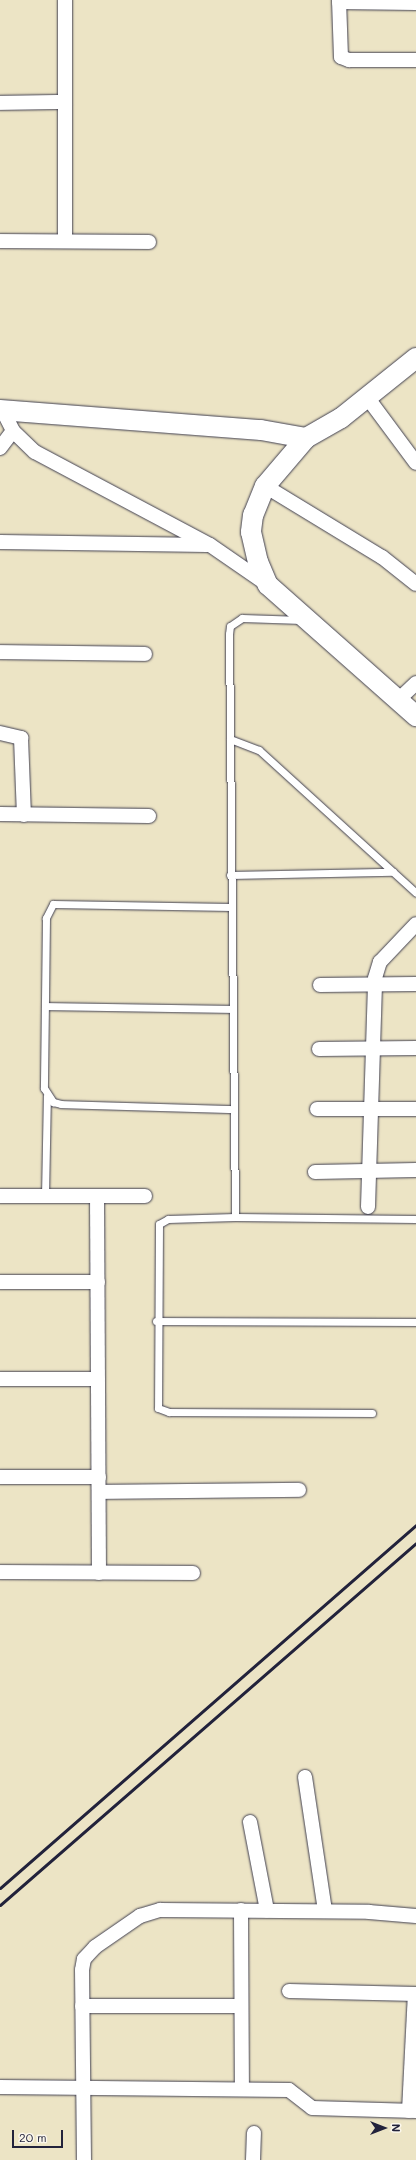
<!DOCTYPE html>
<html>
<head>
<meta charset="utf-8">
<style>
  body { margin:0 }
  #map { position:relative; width:416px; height:2160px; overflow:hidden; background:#ece4c5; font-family:Mali,sans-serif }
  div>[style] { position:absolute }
  .roads { filter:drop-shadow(0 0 1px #403f50) drop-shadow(0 0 1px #403f50) }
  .lane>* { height:7px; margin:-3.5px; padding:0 3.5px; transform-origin:3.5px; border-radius:3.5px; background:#fff }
  .street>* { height:14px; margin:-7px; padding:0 7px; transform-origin:7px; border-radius:7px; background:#fff }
  .secondary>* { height:20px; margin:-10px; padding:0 10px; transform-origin:10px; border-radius:10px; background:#fff }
  .rail>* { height:3px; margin:-1.5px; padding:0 1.5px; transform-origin:1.5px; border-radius:1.5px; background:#22223b }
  span { translate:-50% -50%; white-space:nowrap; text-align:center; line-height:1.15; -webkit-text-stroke:4px #fbf7ec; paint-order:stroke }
  .north { position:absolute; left:364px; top:2108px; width:40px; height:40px; -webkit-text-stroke:3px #fbf7ec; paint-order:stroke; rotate:90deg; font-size:11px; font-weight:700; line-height:16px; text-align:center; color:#22223b }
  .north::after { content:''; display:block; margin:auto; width:14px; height:18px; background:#22223b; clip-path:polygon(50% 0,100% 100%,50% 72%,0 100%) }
  .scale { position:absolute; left:12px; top:2130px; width:51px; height:18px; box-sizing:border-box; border:2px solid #22223b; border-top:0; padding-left:5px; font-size:12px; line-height:14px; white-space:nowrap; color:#22223b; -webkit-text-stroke:3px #fbf7ec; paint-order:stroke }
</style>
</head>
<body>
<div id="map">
  <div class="roads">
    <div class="lane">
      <i style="left:302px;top:620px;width:60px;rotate:-178.1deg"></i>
      <i style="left:242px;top:618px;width:14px;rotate:146deg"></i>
      <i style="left:230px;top:626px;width:8px;rotate:97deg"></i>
      <i style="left:229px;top:634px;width:583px;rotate:89.41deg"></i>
      <i style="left:235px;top:1217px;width:181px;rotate:0.6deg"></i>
      <i style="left:230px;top:739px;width:31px;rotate:21deg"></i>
      <i style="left:259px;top:750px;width:212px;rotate:42.3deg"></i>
      <i style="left:230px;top:875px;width:163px;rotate:-1.1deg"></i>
      <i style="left:231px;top:907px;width:178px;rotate:-179deg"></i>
      <i style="left:53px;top:904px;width:16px;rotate:117deg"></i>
      <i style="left:46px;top:918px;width:170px;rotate:90.7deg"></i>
      <i style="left:44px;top:1088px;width:17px;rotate:57deg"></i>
      <i style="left:53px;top:1102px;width:8px;rotate:14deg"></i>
      <i style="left:61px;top:1104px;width:172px;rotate:1.7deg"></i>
      <i style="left:45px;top:1006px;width:187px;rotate:0.9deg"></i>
      <i style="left:45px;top:1196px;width:100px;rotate:-88.9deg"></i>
      <i style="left:235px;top:1217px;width:67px;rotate:178.3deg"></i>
      <i style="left:168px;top:1219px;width:10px;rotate:151deg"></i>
      <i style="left:159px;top:1224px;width:184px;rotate:90.3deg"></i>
      <i style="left:158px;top:1408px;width:12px;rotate:20deg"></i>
      <i style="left:169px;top:1412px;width:203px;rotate:0.3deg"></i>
      <i style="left:156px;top:1321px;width:260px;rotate:0.2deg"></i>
    </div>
    <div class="street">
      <i style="left:65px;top:0;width:241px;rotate:90deg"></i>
      <i style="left:339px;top:0;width:57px;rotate:88deg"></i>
      <i style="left:341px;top:57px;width:9px;rotate:21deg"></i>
      <i style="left:349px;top:60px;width:67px"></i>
      <i style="left:339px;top:2px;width:77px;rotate:0.7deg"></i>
      <i style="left:0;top:103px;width:65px;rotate:-0.9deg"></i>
      <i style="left:0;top:241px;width:149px;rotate:0.4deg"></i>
      <i style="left:367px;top:397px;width:82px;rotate:53.4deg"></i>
      <i style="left:3px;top:411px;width:22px;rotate:63deg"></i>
      <i style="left:13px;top:431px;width:30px;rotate:44deg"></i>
      <i style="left:35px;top:452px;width:198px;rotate:28deg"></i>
      <i style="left:210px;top:545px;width:70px;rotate:34.6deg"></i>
      <i style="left:0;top:448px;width:21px;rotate:-53deg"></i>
      <i style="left:265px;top:486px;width:137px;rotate:31.3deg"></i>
      <i style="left:382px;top:557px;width:43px;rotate:38.5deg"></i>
      <i style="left:0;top:542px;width:207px;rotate:0.8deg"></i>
      <i style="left:0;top:652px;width:145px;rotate:0.8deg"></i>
      <i style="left:398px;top:700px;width:25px;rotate:-43deg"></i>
      <i style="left:0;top:733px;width:22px;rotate:13deg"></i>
      <i style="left:21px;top:738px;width:77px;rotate:87.8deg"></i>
      <i style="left:0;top:814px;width:149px;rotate:0.8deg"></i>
      <i style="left:320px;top:985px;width:96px;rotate:-0.6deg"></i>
      <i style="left:319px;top:1049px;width:97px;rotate:-0.6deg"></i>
      <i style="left:317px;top:1109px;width:99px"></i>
      <i style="left:315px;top:1172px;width:101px;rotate:-1.1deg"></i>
      <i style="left:0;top:1196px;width:145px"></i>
      <i style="left:97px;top:1196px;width:377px;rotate:89.7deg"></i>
      <i style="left:368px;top:1207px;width:229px;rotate:-88.2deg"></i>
      <i style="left:375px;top:978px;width:17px;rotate:-73deg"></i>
      <i style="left:380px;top:962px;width:52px;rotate:-46.5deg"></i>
      <i style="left:0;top:1282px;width:98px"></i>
      <i style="left:0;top:1379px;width:98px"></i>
      <i style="left:0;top:1477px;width:99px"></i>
      <i style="left:99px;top:1492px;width:200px;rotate:-0.6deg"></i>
      <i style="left:0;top:1572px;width:193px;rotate:0.3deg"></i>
      <i style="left:305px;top:1777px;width:135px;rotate:81.5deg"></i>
      <i style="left:250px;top:1822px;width:90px;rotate:79.1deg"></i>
      <i style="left:241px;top:1910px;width:179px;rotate:89.7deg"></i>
      <i style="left:289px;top:1991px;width:127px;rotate:1.4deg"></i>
      <i style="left:82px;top:2006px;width:159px"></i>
      <i style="left:0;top:2087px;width:289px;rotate:0.6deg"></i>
      <i style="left:289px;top:2090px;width:29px;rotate:38deg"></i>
      <i style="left:312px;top:2108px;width:104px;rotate:1.7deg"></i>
      <i style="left:409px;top:2111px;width:117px;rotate:-87.1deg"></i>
      <i style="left:84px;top:2160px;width:190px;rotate:-90.6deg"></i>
      <i style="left:82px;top:1970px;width:11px;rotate:-80deg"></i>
      <i style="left:84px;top:1959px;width:16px;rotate:-47deg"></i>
      <i style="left:95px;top:1947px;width:55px;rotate:-34.6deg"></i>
      <i style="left:140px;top:1916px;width:21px;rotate:-17deg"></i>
      <i style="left:160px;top:1910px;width:209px;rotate:0.5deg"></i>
      <i style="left:369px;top:1912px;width:47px;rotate:4.9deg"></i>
      <i style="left:253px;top:2160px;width:27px;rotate:-88deg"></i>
    </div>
    <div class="secondary">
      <i style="left:416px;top:358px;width:96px;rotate:141.3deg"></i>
      <i style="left:341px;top:418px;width:40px;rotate:150.3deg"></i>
      <i style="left:306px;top:438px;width:63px;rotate:130.5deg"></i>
      <i style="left:265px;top:486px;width:31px;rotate:112deg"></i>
      <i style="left:253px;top:515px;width:17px;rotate:97deg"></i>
      <i style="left:251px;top:532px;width:31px;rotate:77deg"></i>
      <i style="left:258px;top:562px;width:25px;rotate:67deg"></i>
      <i style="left:268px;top:585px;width:198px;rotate:41.5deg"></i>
      <i style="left:0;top:410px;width:262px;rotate:4.4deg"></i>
      <i style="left:261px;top:430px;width:46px;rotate:10.1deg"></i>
    </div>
  </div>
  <div class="rail">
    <i style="left:0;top:1888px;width:552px;rotate:-41.11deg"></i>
    <i style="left:0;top:1905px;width:551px;rotate:-41.03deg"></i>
  </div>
  <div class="north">N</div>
  <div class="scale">20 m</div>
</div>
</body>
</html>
